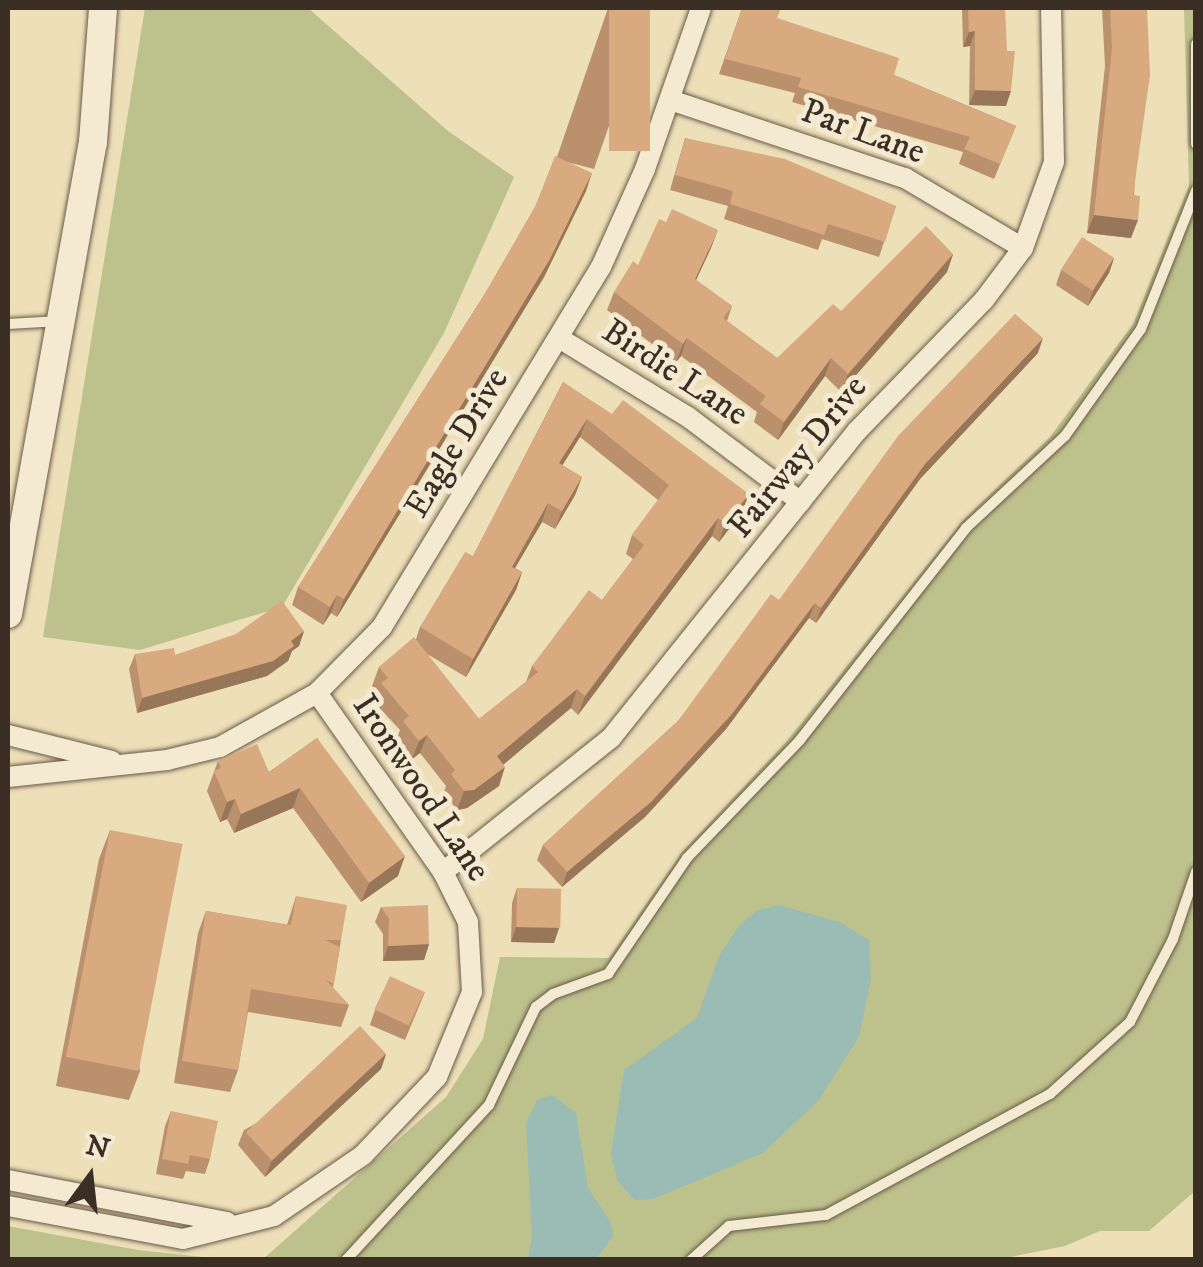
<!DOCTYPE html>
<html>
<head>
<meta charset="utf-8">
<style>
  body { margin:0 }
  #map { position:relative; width:1203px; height:1267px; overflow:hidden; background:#eddfb8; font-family:"IM FELL DW Pica",serif }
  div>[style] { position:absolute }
  .green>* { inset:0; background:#bdc18c }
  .water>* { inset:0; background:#9abcb4 }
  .roads { filter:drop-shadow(0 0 2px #685a49) drop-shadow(0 0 2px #685a49) }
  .lane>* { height:10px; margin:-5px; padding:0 5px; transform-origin:5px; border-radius:5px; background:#f3ead1 }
  .street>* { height:20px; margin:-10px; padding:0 10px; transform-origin:10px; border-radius:10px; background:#f3ead1 }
  .secondary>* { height:28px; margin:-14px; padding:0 14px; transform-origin:14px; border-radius:14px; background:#f3ead1 }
  .wall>* { inset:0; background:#bb916d }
  .shaded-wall>* { inset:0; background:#987659 }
  .building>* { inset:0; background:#d9a97f; transform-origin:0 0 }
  span { translate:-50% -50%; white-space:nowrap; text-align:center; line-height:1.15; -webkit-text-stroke:10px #f3ead1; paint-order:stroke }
  .street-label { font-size:35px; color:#3b2e24 }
  .frame { position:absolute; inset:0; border:10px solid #3b2e24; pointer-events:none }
  .north { position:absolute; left:40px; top:1127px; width:100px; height:100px; -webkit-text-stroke:8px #f3ead1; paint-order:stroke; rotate:15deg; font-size:28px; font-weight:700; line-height:40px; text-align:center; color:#3b2e24 }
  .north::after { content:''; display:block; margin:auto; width:35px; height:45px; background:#3b2e24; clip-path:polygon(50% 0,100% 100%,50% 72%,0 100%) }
</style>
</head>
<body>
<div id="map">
  <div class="green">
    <i style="clip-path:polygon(145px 8px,308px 8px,448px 131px,514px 177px,444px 333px,282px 607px,140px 650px,43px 637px)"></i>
    <i style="clip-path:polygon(1184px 8px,1195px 8px,1195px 1191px,1149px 1231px,1100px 1231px,1065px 1246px,1000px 1259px,262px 1260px,446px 1097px,483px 1039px,500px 957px,609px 958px,682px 852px,786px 742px,964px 519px,1050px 437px,1133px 324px,1189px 186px)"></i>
    <i style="clip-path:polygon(8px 1226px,138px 1250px,221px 1259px,8px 1259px)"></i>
  </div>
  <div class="water">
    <i style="clip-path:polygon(778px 905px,840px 922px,869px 940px,871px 979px,859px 1037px,818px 1101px,763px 1153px,653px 1199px,634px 1200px,617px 1180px,611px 1154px,624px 1070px,697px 1018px,719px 956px,738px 927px,756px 911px)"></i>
    <i style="clip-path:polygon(552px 1095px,576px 1113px,588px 1188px,610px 1221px,613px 1236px,596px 1259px,528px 1259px,532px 1237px,526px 1123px,537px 1100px)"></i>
  </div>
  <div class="roads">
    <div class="lane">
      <i style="left:1196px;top:44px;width:100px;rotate:90deg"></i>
      <i style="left:8px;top:324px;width:52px;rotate:-3.3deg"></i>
      <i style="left:346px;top:1260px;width:211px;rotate:-47.3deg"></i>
      <i style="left:489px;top:1105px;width:109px;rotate:-64.4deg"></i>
      <i style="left:536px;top:1007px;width:21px;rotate:-37deg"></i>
      <i style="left:553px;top:994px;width:59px;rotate:-20deg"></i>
      <i style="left:608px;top:974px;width:140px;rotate:-55.7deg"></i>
      <i style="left:687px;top:858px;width:163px;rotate:-46.2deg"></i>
      <i style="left:800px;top:740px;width:269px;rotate:-51.9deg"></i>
      <i style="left:966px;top:528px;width:135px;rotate:-42.9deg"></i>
      <i style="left:1065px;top:436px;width:131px;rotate:-54.6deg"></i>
      <i style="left:1141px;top:329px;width:149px;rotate:-68.3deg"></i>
      <i style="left:691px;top:1260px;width:51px;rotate:-41.8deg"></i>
      <i style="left:729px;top:1226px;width:98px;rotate:-6.5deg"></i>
      <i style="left:826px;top:1215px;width:255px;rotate:-28.4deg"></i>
      <i style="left:1050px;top:1094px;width:108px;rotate:-42deg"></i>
      <i style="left:1130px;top:1022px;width:93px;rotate:-62.6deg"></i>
      <i style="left:1173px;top:939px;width:71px;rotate:-71.1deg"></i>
    </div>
    <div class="street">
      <i style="left:670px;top:100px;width:248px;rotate:18.4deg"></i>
      <i style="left:905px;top:178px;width:137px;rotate:30.7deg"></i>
      <i style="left:559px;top:338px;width:151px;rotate:31.5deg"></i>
      <i style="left:688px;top:417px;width:141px;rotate:37deg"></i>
      <i style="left:8px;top:735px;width:107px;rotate:14deg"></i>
      <i style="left:8px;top:777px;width:160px;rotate:-6.1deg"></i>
      <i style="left:167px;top:760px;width:55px;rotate:-13.8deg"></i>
      <i style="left:220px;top:747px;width:111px;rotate:-29.1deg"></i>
      <i style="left:317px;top:693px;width:93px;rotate:-45.4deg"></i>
      <i style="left:382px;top:627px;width:421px;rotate:-58.7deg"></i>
      <i style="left:601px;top:267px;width:107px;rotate:-65.8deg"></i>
      <i style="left:645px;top:169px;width:170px;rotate:-70.8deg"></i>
      <i style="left:443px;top:872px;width:215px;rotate:-38.6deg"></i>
      <i style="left:611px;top:738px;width:393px;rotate:-51.3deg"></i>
      <i style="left:857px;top:431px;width:182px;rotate:-45.9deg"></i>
      <i style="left:984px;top:300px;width:65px;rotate:-53.1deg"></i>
      <i style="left:1023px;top:248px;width:91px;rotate:-70.2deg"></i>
      <i style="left:1054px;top:162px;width:154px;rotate:-91.1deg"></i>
      <i style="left:8px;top:1180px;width:223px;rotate:10.9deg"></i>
      <i style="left:8px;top:1206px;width:178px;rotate:10.7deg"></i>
      <i style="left:183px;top:1239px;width:94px;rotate:-14.2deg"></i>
      <i style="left:274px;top:1216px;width:108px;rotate:-34.4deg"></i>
      <i style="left:363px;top:1155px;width:108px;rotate:-46.5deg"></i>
      <i style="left:437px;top:1077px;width:92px;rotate:-67.6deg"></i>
      <i style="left:472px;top:992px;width:70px;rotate:-93.3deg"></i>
      <i style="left:468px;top:922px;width:56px;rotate:-116.6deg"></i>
      <i style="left:443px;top:872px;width:219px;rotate:-125.1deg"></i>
    </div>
    <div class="secondary">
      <i style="left:8px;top:614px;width:480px;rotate:-79.8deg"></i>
      <i style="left:93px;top:142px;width:134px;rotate:-85.7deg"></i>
    </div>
  </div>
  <div class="wall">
    <i style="clip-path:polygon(608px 8px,650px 8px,594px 169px,567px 162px,586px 191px,544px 277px,337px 617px,331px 613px,323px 625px,292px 605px,298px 587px,486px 292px,535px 207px,557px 157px)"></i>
    <i style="clip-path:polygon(742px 8px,777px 18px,894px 75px,1016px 126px,994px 179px,959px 164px,963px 152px,792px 102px,795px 93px,719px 74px)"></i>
    <i style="clip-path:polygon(962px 8px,1005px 8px,1006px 106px,969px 105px,970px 46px,963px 47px)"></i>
    <i style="clip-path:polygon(1102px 8px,1147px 8px,1131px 238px,1087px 233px,1105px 66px)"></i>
    <i style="clip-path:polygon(685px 138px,896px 206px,879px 257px,822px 239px,818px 250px,724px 219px,728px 206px,670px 190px)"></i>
    <i style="clip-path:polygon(711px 248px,696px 280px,732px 306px,727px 321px,777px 358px,841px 311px,953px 254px,947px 272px,841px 392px,825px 376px,778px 440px,754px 422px,757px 412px,681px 356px,676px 362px,607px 310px,614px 292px,638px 265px)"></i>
    <i style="clip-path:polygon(1114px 258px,1109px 273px,1088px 306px,1056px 285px,1061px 270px)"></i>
    <i style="clip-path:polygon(1038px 353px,920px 479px,816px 623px,809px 618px,726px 729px,645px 817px,562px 887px,537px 860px,543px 845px,678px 721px,779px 600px)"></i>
    <i style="clip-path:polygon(evenodd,563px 382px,742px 512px,719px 542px,712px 536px,578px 715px,571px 708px,503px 764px,499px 786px,467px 808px,457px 810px,444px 792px,446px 786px,420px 753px,412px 759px,397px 739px,400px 730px,374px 702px,378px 692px,372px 686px,379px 667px,416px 639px,420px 627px,473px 556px,563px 382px,580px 437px,658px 500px,632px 535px,626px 554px,633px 559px,602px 600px,532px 666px,526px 682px,479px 719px,427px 654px,466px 677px,516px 590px,522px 572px,515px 568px,542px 522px,555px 529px,575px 495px,582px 477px,562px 465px,580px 437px)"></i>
    <i style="clip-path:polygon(304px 631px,299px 646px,292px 651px,288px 661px,267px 676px,137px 713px,129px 669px,135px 654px,175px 655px)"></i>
    <i style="clip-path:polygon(317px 738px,398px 876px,361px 902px,293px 808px,234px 833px,227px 819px,220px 822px,207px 791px,218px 761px,269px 772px)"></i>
    <i style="clip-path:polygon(110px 830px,140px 1071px,129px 1100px,56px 1086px,99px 859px)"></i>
    <i style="clip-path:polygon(517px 888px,559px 928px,554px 943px,511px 942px,512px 903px)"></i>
    <i style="clip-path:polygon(296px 896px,341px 940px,333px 988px,349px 1005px,341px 1027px,248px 1012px,238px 1070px,230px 1092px,174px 1083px,198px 933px,206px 911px,287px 925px)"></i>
    <i style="clip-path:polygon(381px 907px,429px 944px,424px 960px,383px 961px,383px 934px,375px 922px)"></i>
    <i style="clip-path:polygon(425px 992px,405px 1040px,370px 1025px,375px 1010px)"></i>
    <i style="clip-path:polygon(386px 1054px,381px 1069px,265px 1177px,238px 1145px,244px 1130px)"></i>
    <i style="clip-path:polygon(171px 1111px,210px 1159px,205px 1174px,186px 1171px,183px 1179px,156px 1174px,165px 1126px)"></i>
  </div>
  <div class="shaded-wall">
    <i style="clip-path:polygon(975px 31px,970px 46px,963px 47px,969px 32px)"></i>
    <i style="clip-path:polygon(975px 90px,1011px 91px,1006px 106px,969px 105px)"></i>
    <i style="clip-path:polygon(592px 173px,586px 191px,544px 277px,337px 617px,344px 599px)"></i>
    <i style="clip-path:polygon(1094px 215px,1138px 220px,1131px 238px,1087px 233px)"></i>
    <i style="clip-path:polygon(718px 230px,711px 248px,688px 297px,695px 279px)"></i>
    <i style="clip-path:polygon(953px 254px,947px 272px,841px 392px,848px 374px)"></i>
    <i style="clip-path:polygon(1114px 258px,1109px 273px,1088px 306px,1093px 291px)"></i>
    <i style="clip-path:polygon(687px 338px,681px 356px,676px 362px,683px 344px)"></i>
    <i style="clip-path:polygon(1043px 338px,1038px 353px,920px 479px,816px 623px,821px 608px,925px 464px)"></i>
    <i style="clip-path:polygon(831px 358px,825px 376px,778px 440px,784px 422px)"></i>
    <i style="clip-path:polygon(587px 419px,580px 437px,552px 482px,559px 463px)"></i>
    <i style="clip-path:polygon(582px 477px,575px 495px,555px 529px,562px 511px)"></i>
    <i style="clip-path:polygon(749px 494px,742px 512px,719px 542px,725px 523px)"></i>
    <i style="clip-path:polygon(548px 503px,542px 522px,505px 585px,512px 567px)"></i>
    <i style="clip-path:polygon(718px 518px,712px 536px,578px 715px,585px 696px)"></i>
    <i style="clip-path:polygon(522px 572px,516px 590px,466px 677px,473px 659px)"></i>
    <i style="clip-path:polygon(337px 595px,331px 613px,323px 625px,330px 607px)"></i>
    <i style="clip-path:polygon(815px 603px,809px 618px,726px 729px,645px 817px,562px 887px,567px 872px)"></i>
    <i style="clip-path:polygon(304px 631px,299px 646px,292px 651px,288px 661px,267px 676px,137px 713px,142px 698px,291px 641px)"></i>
    <i style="clip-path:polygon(577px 689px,571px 708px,491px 775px,497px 756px)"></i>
    <i style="clip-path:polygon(427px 735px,420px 753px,412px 759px,419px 741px)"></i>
    <i style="clip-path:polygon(505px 767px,499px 786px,467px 808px,457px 810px,464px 791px)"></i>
    <i style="clip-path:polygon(300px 788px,293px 808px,234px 833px,241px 814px)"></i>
    <i style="clip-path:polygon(235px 799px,227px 819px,220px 822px,227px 802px)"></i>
    <i style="clip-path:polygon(405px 856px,398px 876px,361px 902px,369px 883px)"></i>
    <i style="clip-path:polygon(516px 927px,559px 928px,554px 943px,511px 942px)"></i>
    <i style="clip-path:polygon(429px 944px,424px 960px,383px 961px,388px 946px)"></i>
    <i style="clip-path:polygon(386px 1054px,381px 1069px,265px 1177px,271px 1162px)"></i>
  </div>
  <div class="building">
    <i style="left:609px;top:8px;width:41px;height:143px"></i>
    <i style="clip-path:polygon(742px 8px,781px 8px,777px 18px,899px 58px,894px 75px,1016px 126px,1000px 164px,964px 149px,970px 137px,798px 87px,801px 78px,725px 59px)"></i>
    <i style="clip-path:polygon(968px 8px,1005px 8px,1007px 51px,1015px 51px,1011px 91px,975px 90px,975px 31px,969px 32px)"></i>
    <i style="clip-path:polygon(1110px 8px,1147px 8px,1150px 75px,1133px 195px,1140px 196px,1138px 220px,1094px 215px,1112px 48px)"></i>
    <i style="clip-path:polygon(685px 138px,785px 159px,896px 206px,885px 242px,828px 224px,824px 235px,730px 204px,733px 191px,675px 175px)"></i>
    <i style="clip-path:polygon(555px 156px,592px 173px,550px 259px,344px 599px,337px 595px,330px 607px,298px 587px,486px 292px,535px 207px)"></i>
    <i style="clip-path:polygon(672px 209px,718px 230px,695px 279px,732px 306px,723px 318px,777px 358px,833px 304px,841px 311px,926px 226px,953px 254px,848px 374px,831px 358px,784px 422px,760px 404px,766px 396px,687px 338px,683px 344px,614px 292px,633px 261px,638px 265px,659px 219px,666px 222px)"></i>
    <i style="left:1082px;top:237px;width:38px;height:39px;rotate:33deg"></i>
    <i style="clip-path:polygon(1015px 314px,1043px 338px,925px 464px,821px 608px,815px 603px,732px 714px,651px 802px,567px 872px,543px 845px,678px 721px,771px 594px,779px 600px,898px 436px)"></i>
    <i style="clip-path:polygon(563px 382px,612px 414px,623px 400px,749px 494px,725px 523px,718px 518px,585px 696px,577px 689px,497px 756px,505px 767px,474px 790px,464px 791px,451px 774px,455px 770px,427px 735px,419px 741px,403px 721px,409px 716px,381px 683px,388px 678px,379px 667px,414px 637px,479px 719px,538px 672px,532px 666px,589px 590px,602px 600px,644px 545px,632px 535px,669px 485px,587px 419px,559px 463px,582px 477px,562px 511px,548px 503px,512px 567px,522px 572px,473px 659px,420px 627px,465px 552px,473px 556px)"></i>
    <i style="clip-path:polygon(282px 601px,304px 631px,291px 641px,294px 646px,273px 661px,142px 698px,135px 654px,174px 648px,175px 655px,236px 634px)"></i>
    <i style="clip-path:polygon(317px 738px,405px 856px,369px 883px,300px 788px,241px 814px,235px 799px,227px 802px,214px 771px,221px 768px,218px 761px,257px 744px,269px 772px)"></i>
    <i style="left:110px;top:830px;width:74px;height:231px;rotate:11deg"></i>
    <i style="left:517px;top:888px;width:44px;height:39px;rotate:1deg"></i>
    <i style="clip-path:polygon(296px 896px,347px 905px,341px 940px,325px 940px,340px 947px,334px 984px,326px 980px,349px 1005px,251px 989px,238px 1070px,182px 1061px,206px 911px,291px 925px)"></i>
    <i style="clip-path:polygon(428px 905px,429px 944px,388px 946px,389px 919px,381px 907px)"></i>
    <i style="left:390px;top:976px;width:38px;height:37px;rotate:25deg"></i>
    <i style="left:360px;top:1026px;width:38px;height:156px;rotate:47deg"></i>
    <i style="clip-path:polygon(171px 1111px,218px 1121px,210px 1159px,190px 1155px,188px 1164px,162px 1159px)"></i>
  </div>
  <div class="street-label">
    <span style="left:863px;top:132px;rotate:20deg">Par Lane</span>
    <span style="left:675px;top:373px;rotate:33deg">Birdie Lane</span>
    <span style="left:457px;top:443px;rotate:-59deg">Eagle Drive</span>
    <span style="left:798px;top:457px;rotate:-51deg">Fairway Drive</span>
    <span style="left:421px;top:788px;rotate:56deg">Ironwood Lane</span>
  </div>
  <div class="frame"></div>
  <div class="north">N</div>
</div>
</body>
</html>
